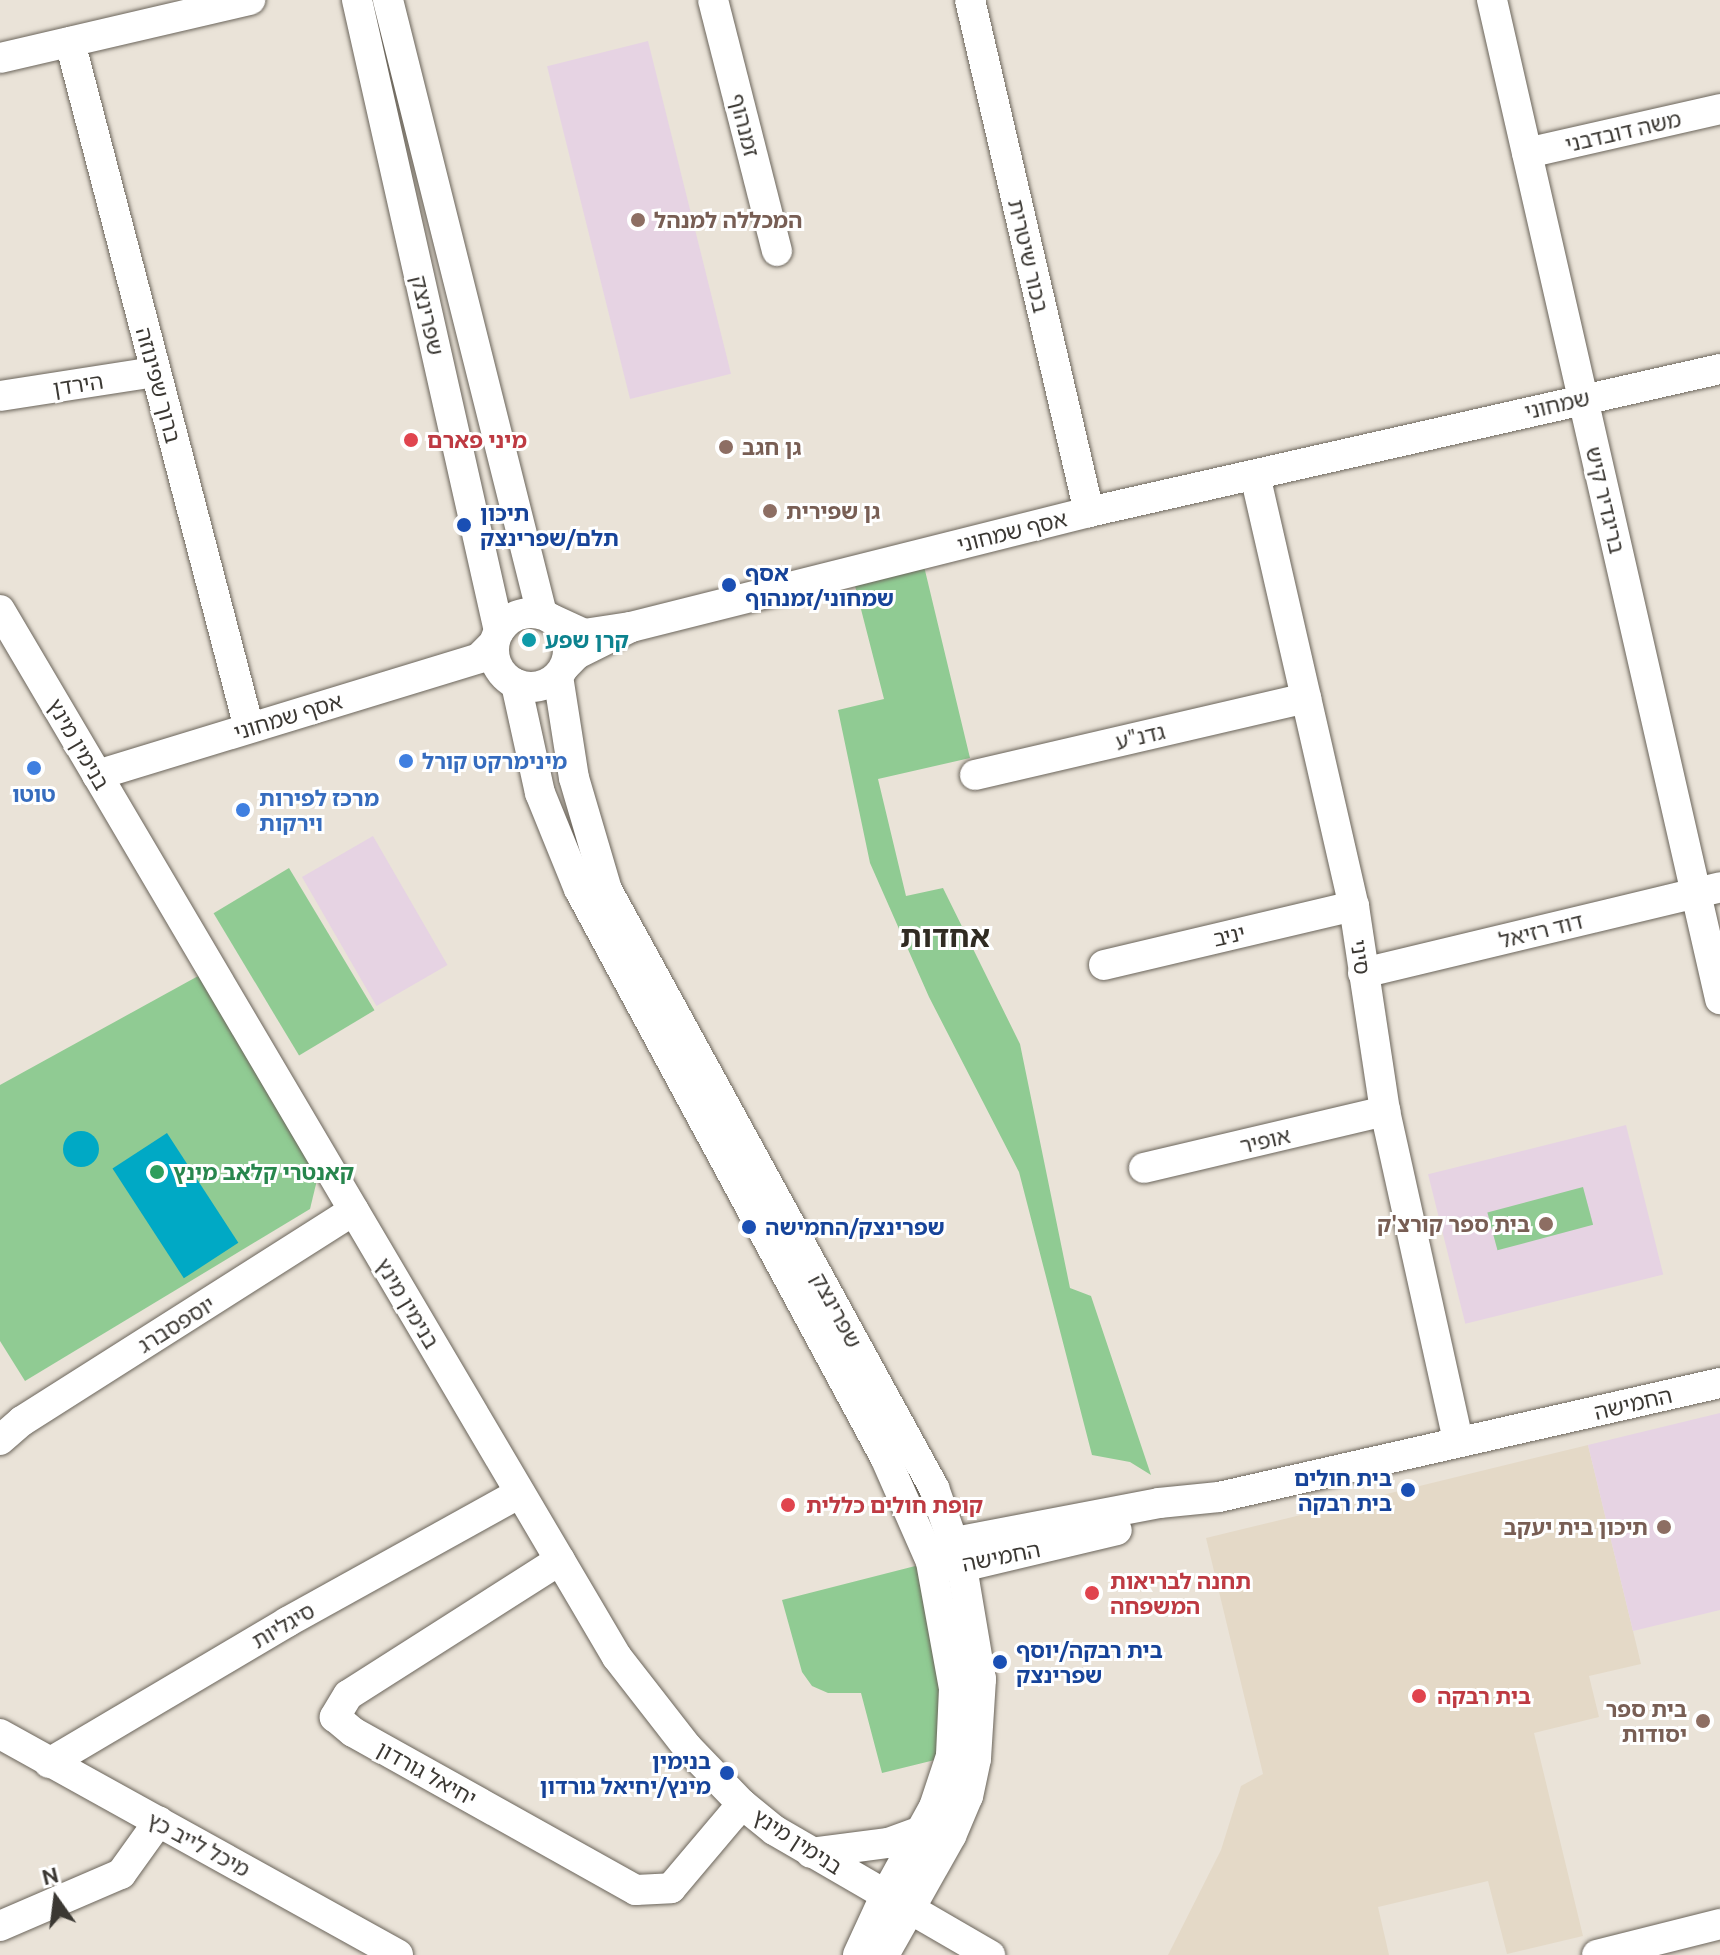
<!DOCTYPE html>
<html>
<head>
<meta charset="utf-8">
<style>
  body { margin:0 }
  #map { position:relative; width:1720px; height:1955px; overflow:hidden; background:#eae3d8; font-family:Ubuntu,"Noto Sans Hebrew",sans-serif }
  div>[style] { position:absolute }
  .built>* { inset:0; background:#e4d9c7 }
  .education>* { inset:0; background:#e6d3e3; transform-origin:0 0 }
  .green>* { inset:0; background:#90cb93; transform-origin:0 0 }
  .water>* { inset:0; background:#00a9c5; transform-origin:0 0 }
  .round { border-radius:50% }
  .roads { filter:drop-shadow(0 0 2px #6b655b) drop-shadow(0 0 2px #6b655b) }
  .minor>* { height:30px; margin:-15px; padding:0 15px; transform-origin:15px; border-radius:15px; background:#fff }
  .minor>.ring { margin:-15px; padding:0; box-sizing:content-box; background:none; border:30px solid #fff; border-radius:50% }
  .dots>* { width:22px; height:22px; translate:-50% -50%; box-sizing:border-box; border:4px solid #fff; border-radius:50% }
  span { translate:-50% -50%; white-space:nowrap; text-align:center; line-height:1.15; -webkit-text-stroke:6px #fff; paint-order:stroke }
  .street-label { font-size:22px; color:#3b3833 }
  .education-label { font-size:22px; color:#785e54; font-weight:700 }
  .left { translate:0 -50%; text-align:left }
  .right { translate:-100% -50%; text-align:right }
  .health-label { font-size:22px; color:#be3a42; font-weight:700 }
  .transit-label { font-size:22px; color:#164399; font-weight:700 }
  .culture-label { font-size:22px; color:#0d838f; font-weight:700 }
  .shop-label { font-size:22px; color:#366cbe; font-weight:700 }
  .leisure-label { font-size:22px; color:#27864d; font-weight:700 }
  .district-label { font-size:30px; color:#302b22; font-weight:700 }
  .north { position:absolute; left:16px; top:1859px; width:80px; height:80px; -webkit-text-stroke:6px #fff; paint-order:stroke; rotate:346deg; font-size:22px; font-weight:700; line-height:32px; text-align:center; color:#3b3833 }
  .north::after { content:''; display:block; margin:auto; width:28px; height:36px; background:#3b3833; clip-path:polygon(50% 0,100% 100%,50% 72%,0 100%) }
</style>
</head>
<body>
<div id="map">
  <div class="built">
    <i style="clip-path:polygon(1588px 1445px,1641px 1664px,1589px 1676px,1599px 1717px,1534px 1733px,1583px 1936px,1507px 1954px,1488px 1881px,1378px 1907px,1389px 1955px,1168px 1955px,1221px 1850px,1241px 1786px,1263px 1774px,1206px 1538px)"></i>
  </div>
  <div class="education">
    <i style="left:648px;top:41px;width:343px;height:104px;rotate:76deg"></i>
    <i style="left:373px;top:836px;width:149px;height:82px;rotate:60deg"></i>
    <i style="left:1626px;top:1125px;width:154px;height:204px;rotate:76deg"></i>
    <i style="clip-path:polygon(1720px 1413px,1720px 1610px,1633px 1631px,1588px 1445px)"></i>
  </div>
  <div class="green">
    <i style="clip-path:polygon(923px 562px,970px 758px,878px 779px,906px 896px,943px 888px,1020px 1044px,1070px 1288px,1091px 1296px,1151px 1475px,1130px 1462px,1092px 1455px,1019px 1172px,929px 997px,870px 863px,838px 710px,884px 699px,853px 578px)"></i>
    <i style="left:289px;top:868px;width:166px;height:88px;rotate:59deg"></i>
    <i style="clip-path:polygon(200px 975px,312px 1164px,317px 1180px,310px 1209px,25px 1381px,0 1341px,0 1085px)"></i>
    <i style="left:1583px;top:1187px;width:39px;height:99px;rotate:75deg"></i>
    <i style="clip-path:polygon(931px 1562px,951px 1756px,882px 1773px,861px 1693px,828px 1693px,812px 1686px,802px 1672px,782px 1600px)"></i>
  </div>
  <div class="water">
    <i class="round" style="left:63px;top:1131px;width:36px;height:36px"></i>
    <i style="left:167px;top:1133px;width:131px;height:65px;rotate:57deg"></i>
  </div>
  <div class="roads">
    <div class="minor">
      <i style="left:357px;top:0;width:647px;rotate:77.32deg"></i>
      <i style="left:388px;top:0;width:633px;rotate:75.92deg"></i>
      <i style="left:713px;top:0;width:259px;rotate:75.7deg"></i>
      <i style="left:970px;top:0;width:526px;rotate:76.92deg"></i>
      <i style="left:1492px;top:0;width:1025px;rotate:77.14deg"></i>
      <i style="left:70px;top:42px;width:709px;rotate:75.38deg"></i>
      <i style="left:0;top:58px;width:257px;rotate:-13.1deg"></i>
      <i style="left:1527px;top:153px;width:198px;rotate:-12.8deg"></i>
      <i style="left:0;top:396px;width:157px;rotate:-8.8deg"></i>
      <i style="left:1255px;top:475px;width:442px;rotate:77.1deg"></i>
      <i style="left:1354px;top:906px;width:207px;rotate:81.4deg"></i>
      <i style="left:1385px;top:1111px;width:338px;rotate:77.5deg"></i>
      <i style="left:0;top:610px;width:1215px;rotate:59.49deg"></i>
      <i style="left:617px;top:1657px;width:114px;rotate:52.1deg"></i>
      <i style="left:687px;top:1747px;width:79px;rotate:46deg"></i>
      <i style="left:742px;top:1804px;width:41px;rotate:39.1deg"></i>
      <i style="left:774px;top:1830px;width:250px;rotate:30.1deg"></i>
      <i class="ring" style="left:494px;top:613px;width:44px;height:44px"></i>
      <i style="left:554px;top:620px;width:33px;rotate:25deg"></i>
      <i style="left:584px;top:634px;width:48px;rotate:-8.5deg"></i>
      <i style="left:631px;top:627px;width:60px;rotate:153.4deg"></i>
      <i style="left:577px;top:654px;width:17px;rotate:135deg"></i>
      <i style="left:631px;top:627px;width:472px;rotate:-14.1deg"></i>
      <i style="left:1089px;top:512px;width:647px;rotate:-12.77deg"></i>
      <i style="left:558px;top:676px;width:103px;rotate:81.1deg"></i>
      <i style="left:574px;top:778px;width:117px;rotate:73.6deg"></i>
      <i style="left:607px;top:890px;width:682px;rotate:61.33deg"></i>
      <i style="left:934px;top:1488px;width:84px;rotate:70.5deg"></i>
      <i style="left:962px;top:1567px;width:114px;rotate:80.4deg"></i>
      <i style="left:981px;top:1679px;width:80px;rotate:93.6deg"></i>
      <i style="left:976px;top:1759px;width:38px;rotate:102deg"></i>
      <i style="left:968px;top:1796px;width:43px;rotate:113deg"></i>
      <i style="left:951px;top:1836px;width:137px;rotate:119.4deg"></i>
      <i style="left:516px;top:684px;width:112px;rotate:77.6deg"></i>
      <i style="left:540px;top:793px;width:104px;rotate:67.9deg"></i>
      <i style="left:579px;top:889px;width:645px;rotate:61.69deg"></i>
      <i style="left:885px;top:1457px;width:115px;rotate:66.3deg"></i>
      <i style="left:931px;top:1562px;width:129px;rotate:79.7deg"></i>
      <i style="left:954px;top:1689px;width:67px;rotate:92.6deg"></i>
      <i style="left:951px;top:1756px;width:54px;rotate:108.4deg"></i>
      <i style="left:934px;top:1807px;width:99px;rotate:118.9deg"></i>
      <i style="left:886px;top:1894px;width:67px;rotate:114.7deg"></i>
      <i style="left:97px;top:775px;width:400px;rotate:-17deg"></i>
      <i style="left:479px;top:658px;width:21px;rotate:-45deg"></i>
      <i style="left:975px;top:775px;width:340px;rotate:-13.1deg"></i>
      <i style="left:1104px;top:965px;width:257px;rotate:-13.3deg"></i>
      <i style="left:1363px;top:973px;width:367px;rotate:-13.5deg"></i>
      <i style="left:1144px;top:1168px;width:248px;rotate:-13.3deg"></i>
      <i style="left:0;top:1440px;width:29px;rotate:-41deg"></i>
      <i style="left:22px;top:1421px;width:393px;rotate:-32.4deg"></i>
      <i style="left:939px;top:1555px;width:21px;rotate:-39deg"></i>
      <i style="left:955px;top:1542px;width:208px;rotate:-10.8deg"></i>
      <i style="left:1159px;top:1503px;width:60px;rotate:-5.7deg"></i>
      <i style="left:1219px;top:1497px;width:514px;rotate:-12.82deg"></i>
      <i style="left:560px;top:1560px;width:251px;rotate:147.5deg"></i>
      <i style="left:348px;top:1695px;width:26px;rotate:121deg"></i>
      <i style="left:335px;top:1717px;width:23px;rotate:40deg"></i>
      <i style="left:353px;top:1732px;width:324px;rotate:29.2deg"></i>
      <i style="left:636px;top:1890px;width:35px;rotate:-3deg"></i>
      <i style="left:671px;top:1888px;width:110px;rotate:-49.8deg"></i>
      <i style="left:941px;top:1564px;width:21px;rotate:8deg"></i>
      <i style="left:962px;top:1567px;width:159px;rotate:-13.4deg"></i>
      <i style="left:0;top:1734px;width:455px;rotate:29deg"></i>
      <i style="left:49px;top:1763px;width:277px;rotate:-30.6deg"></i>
      <i style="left:287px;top:1622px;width:266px;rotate:-29deg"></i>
      <i style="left:811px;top:1853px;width:78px;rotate:-7.4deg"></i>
      <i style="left:888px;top:1843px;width:35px;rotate:-20deg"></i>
      <i style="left:0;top:1926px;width:132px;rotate:-23.3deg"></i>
      <i style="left:121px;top:1874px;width:65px;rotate:-54.4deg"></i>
      <i style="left:1597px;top:1955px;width:127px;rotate:-14.1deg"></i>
    </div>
  </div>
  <div class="dots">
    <i style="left:638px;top:220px;background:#8d6e63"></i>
    <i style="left:411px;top:440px;background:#e0444e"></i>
    <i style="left:726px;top:447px;background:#8d6e63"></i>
    <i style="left:770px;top:511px;background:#8d6e63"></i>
    <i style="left:464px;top:525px;background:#1a4fb4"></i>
    <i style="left:729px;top:585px;background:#1a4fb4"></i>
    <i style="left:529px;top:640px;background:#0f9aa8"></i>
    <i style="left:406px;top:761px;background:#3f7fe0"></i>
    <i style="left:34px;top:768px;background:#3f7fe0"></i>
    <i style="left:243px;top:810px;background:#3f7fe0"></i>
    <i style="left:157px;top:1172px;background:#2e9e5b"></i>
    <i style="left:1546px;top:1224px;background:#8d6e63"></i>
    <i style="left:749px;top:1227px;background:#1a4fb4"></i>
    <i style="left:1408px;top:1490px;background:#1a4fb4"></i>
    <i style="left:788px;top:1505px;background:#e0444e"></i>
    <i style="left:1664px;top:1527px;background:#8d6e63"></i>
    <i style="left:1092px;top:1593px;background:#e0444e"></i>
    <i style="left:1000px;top:1662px;background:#1a4fb4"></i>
    <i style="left:1419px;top:1696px;background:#e0444e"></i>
    <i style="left:1703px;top:1721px;background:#8d6e63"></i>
    <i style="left:727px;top:1773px;background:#1a4fb4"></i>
  </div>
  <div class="street-label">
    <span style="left:745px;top:125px;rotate:76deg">זמנהוף</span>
    <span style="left:1623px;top:131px;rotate:-13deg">משה דובדבני</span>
    <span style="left:1029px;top:256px;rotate:77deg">בכור שיטרית</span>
    <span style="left:428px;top:315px;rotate:77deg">שפרינצק</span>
    <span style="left:78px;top:384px;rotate:-9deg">הירדן</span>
    <span style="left:159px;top:385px;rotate:75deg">ברוך שפינוזה</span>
    <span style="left:1557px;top:404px;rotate:-13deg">שמחוני</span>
    <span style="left:1606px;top:500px;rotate:77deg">בריגדיר קיש</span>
    <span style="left:1012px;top:531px;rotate:-14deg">אסף שמחוני</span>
    <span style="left:288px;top:716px;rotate:-17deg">אסף שמחוני</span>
    <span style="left:1140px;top:736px;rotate:-13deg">גדנ"ע</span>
    <span style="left:79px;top:744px;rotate:60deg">בנימין מינץ</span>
    <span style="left:1541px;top:930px;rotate:-14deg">דוד רזיאל</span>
    <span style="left:1229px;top:935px;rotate:-13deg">יניב</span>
    <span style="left:1361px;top:957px;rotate:82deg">סיני</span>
    <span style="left:1265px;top:1140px;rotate:-13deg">אופיר</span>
    <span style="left:408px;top:1303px;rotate:59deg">בנימין מינץ</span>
    <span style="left:837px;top:1310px;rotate:62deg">שפרינצק</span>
    <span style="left:176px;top:1324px;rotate:-32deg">יוספסברג</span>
    <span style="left:1633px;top:1403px;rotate:-13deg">החמישה</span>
    <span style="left:1001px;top:1556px;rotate:-11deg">החמישה</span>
    <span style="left:283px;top:1625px;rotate:-30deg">סיגליות</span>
    <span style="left:427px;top:1773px;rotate:29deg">יחיאל גורדון</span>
    <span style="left:798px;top:1841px;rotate:33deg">בנימין מינץ</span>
    <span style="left:199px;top:1844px;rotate:28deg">מיכל לייב כץ</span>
  </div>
  <div class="education-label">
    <span class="left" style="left:654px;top:220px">המכללה למנהל</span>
    <span class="left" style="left:742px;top:447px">גן חגב</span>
    <span class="left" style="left:786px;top:511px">גן שפירית</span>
    <span class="right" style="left:1530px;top:1224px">בית ספר קורצ'ק</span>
    <span class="right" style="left:1648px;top:1527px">תיכון בית יעקב</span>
    <span class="right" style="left:1687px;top:1721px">בית ספר<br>יסודות</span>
  </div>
  <div class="health-label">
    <span class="left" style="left:427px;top:440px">מיני פארם</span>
    <span class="left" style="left:806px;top:1505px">קופת חולים כללית</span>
    <span class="left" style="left:1110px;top:1593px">תחנה לבריאות<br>המשפחה</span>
    <span class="left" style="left:1437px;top:1696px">בית רבקה</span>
  </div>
  <div class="transit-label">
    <span class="left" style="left:480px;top:525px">תיכון<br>תלם/שפרינצק</span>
    <span class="left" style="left:745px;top:585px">אסף<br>שמחוני/זמנהוף</span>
    <span class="left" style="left:765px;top:1227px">שפרינצק/החמישה</span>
    <span class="right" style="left:1392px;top:1490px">בית חולים<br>בית רבקה</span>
    <span class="left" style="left:1016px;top:1662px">בית רבקה/יוסף<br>שפרינצק</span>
    <span class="right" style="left:711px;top:1773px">בנימין<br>מינץ/יחיאל גורדון</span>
  </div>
  <div class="culture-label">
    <span class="left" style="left:545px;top:640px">קרן שפע</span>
  </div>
  <div class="shop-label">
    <span class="left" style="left:422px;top:761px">מינימרקט קורל</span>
    <span style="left:34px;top:794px">טוטו</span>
    <span class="left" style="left:259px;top:810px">מרכז לפירות<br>וירקות</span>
  </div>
  <div class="leisure-label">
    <span class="left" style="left:173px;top:1172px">קאנטרי קלאב מינץ</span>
  </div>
  <div class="district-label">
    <span style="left:945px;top:936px">אחדות</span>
  </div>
  <div class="north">N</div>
</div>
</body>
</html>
